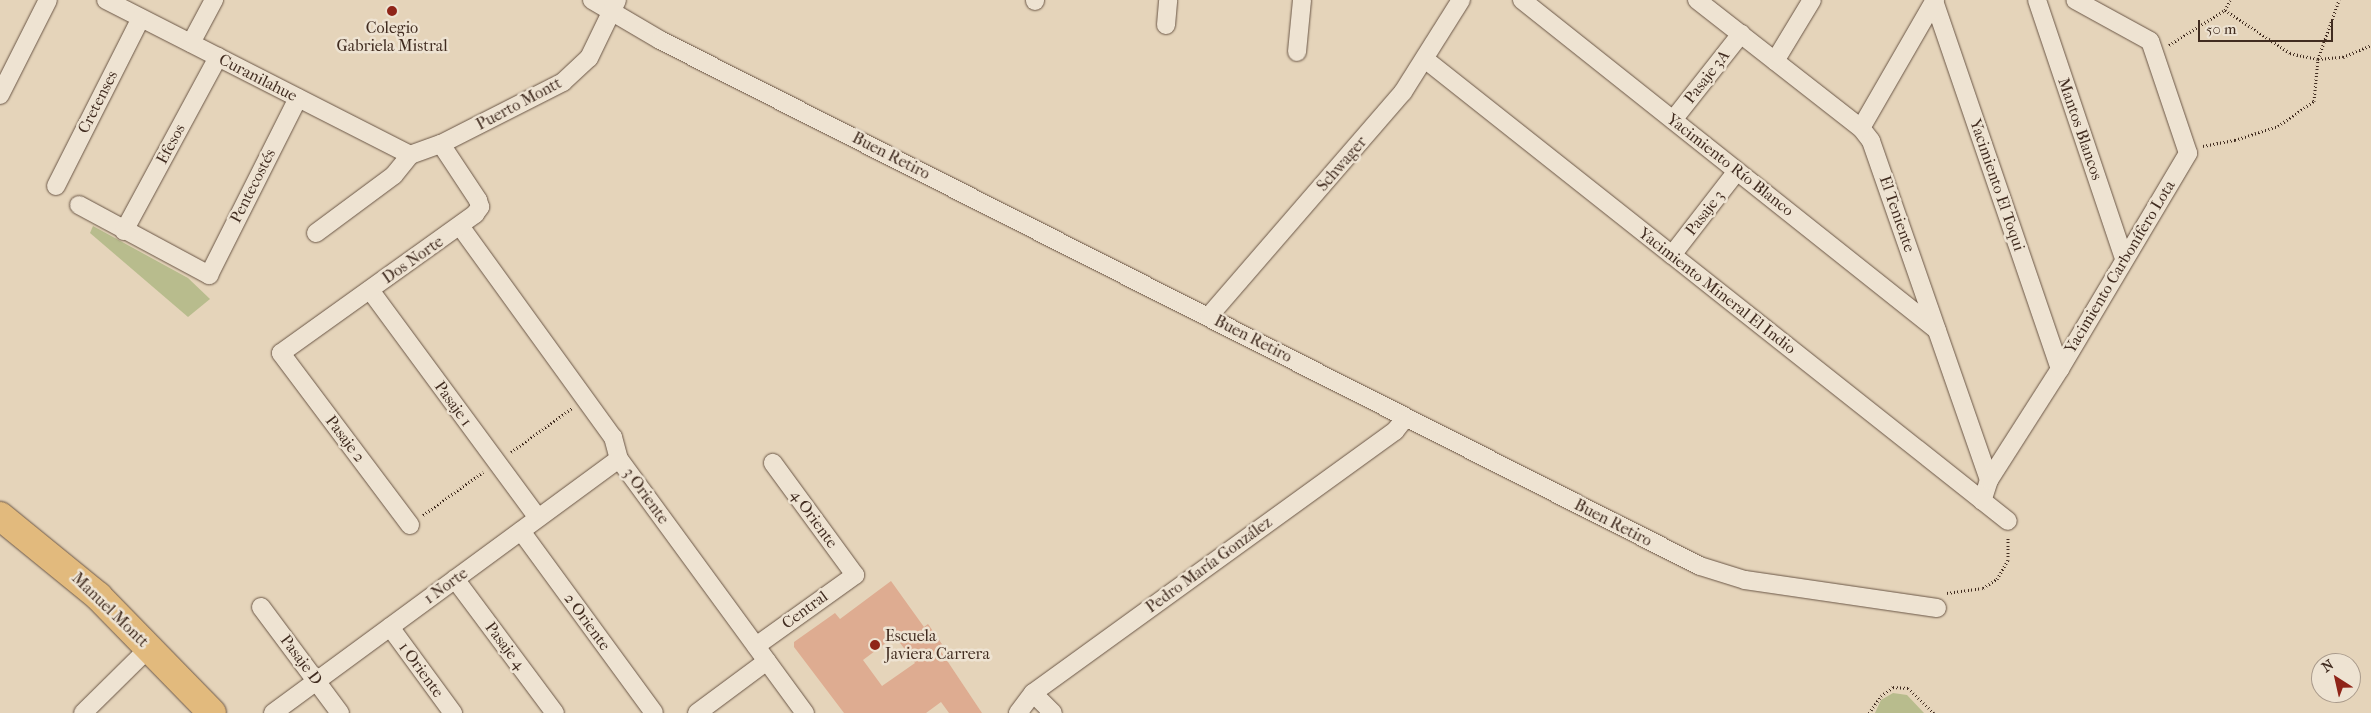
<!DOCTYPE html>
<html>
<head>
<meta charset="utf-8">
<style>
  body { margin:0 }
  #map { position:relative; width:2371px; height:713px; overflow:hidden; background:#e5d4ba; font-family:"IM FELL French Canon",serif }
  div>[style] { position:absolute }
  .green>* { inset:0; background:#b8bc8d }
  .building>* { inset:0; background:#deac91 }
  .path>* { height:3px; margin-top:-1.5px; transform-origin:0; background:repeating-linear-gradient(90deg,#412c20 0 1px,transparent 0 3.5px) }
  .roads { filter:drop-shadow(0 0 1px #6a5646) drop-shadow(0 0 1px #6a5646) }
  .minor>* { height:18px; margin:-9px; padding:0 9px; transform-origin:9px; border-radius:9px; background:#eee3d2 }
  .primary>* { height:28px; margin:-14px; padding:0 14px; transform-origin:14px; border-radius:14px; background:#e2ba7d }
  .dots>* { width:14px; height:14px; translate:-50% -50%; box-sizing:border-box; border:2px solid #eee3d2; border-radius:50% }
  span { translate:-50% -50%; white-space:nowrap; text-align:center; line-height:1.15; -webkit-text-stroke:5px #eee3d2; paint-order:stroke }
  .poi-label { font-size:16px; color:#412c20 }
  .left { translate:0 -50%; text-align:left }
  .street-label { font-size:16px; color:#412c20 }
  .north { position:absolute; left:2311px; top:653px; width:50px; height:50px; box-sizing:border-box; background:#eee3d2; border:1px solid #a99a8b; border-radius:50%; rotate:325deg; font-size:14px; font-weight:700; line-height:20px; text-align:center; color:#412c20 }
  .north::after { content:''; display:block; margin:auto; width:18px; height:22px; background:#8f2418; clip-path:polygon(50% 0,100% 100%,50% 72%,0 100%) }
  .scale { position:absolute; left:2198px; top:20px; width:135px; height:22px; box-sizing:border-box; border:2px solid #412c20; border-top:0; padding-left:6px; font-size:15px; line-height:18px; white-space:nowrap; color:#412c20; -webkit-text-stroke:4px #eee3d2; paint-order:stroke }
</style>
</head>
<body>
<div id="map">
  <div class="green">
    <i style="clip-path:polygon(93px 226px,188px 278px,210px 299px,188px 317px,90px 233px)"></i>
    <i style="clip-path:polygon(1893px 693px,1907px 695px,1924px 713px,1875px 713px,1881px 700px)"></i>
  </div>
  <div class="building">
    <i style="clip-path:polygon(evenodd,891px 581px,924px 627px,928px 624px,944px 647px,940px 650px,982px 713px,949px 713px,941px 702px,926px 713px,844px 713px,794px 647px,794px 642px,835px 613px,840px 619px,891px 581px,895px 636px,915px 663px,882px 686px,863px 660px,895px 636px)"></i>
  </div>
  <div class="path">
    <i style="left:2225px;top:10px;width:78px;rotate:33.5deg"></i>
    <i style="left:2290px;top:53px;width:13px;rotate:13deg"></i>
    <i style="left:2303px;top:56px;width:15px;rotate:11deg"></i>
    <i style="left:2318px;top:59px;width:25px;rotate:-5deg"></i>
    <i style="left:2343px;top:57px;width:30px;rotate:-23deg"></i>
    <i style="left:2169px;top:45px;width:66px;rotate:-32deg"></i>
    <i style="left:2225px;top:10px;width:11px;rotate:-63deg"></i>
    <i style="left:2203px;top:146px;width:33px;rotate:-11deg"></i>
    <i style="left:2235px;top:140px;width:45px;rotate:-18deg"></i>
    <i style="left:2278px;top:126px;width:44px;rotate:-34.8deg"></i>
    <i style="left:2314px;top:101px;width:42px;rotate:-84.6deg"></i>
    <i style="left:2318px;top:59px;width:63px;rotate:-70.4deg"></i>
    <i style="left:511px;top:452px;width:75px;rotate:-35.8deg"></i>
    <i style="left:423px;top:515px;width:74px;rotate:-35.6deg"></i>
    <i style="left:1947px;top:593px;width:36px;rotate:-8deg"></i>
    <i style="left:1983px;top:588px;width:17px;rotate:-33deg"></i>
    <i style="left:1997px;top:579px;width:22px;rotate:-60deg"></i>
    <i style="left:2008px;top:560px;width:22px;rotate:-90deg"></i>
    <i style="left:1869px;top:713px;width:21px;rotate:-55deg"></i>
    <i style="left:1881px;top:696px;width:15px;rotate:-37deg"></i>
    <i style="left:1893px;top:687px;width:15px;rotate:4deg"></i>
    <i style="left:1908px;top:688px;width:36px;rotate:44deg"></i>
  </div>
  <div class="roads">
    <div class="minor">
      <i style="left:106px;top:0;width:341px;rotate:27deg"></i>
      <i style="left:592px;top:0;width:79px;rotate:30.5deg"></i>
      <i style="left:660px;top:40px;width:1165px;rotate:26.83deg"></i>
      <i style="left:1700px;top:566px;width:47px;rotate:17.3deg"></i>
      <i style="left:1745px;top:580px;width:194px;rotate:8.3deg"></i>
      <i style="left:1522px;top:0;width:530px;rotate:38.49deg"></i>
      <i style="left:1697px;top:0;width:208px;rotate:38deg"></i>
      <i style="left:1861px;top:128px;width:16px;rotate:52deg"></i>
      <i style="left:1871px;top:141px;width:359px;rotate:70.8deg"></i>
      <i style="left:1989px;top:480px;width:22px;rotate:108deg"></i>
      <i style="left:2037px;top:0;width:273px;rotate:71.4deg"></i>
      <i style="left:1035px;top:1px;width:1px;rotate:-90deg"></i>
      <i style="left:1934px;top:1px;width:389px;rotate:71.1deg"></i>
      <i style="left:1166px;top:25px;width:25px;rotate:-85deg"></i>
      <i style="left:191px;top:43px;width:49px;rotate:-61.9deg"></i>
      <i style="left:1297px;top:52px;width:52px;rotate:-84.5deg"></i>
      <i style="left:1426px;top:60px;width:742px;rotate:38.38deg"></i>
      <i style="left:1775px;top:61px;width:71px;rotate:-58.8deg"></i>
      <i style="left:0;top:95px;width:106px;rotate:-63.2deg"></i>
      <i style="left:1673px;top:120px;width:110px;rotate:-51.7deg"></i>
      <i style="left:1861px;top:128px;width:148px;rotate:-60deg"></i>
      <i style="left:410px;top:155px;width:33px;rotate:-20deg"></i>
      <i style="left:441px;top:144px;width:137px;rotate:-26.9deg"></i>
      <i style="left:563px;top:82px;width:35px;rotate:-43deg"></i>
      <i style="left:589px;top:58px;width:64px;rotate:-64.2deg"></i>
      <i style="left:56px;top:186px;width:188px;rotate:-63.2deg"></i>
      <i style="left:79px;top:205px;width:148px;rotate:28.3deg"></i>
      <i style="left:209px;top:275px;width:198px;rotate:-63.3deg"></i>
      <i style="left:460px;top:226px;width:261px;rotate:54.1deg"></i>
      <i style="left:613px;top:437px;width:23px;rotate:75deg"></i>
      <i style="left:619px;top:459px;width:315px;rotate:53.8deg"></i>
      <i style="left:124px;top:231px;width:198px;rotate:-61.6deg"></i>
      <i style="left:316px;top:233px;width:97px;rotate:-36.6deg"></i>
      <i style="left:394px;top:175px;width:26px;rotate:-51deg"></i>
      <i style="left:1672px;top:255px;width:106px;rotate:-52.3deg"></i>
      <i style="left:370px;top:290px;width:283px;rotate:53.6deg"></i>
      <i style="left:1209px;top:316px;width:296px;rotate:-49.1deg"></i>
      <i style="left:1403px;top:92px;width:109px;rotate:-57.8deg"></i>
      <i style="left:1989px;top:480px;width:132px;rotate:-57.4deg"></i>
      <i style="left:2060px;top:369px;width:251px;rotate:-59.3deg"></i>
      <i style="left:2188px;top:153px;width:118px;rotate:-108.7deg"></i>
      <i style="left:2150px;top:41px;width:85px;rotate:-151.3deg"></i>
      <i style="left:410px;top:525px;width:215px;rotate:-126.9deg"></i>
      <i style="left:281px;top:353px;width:239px;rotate:-35.6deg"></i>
      <i style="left:475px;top:214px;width:9px;rotate:-54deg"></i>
      <i style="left:480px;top:207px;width:7px;rotate:-106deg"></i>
      <i style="left:478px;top:200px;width:67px;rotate:-123.5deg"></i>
      <i style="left:521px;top:531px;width:225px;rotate:53.8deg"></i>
      <i style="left:455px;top:579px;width:167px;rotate:53.3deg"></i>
      <i style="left:261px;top:607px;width:132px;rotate:53.3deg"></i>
      <i style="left:390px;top:627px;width:107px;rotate:53.8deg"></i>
      <i style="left:756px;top:646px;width:122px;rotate:-35.6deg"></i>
      <i style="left:855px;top:575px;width:139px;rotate:-126.2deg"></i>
      <i style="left:1033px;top:693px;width:28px;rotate:45deg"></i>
      <i style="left:83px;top:713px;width:93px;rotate:-44.6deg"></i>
      <i style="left:273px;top:713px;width:429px;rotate:-36.3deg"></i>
      <i style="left:697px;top:713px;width:87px;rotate:-36.6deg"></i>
      <i style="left:1018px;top:713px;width:25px;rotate:-53deg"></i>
      <i style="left:1033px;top:693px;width:447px;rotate:-35.9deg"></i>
      <i style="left:1395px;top:431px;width:16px;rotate:-52deg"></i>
    </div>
    <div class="primary">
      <i style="left:0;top:516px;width:127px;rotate:39.2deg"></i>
      <i style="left:98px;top:596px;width:163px;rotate:45.7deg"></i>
    </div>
  </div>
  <div class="dots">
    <i style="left:392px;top:11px;background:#8f2418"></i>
    <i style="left:875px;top:645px;background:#8f2418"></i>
  </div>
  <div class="poi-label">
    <span style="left:392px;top:37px">Colegio<br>Gabriela Mistral</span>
    <span class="left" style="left:885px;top:645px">Escuela<br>Javiera Carrera</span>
  </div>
  <div class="street-label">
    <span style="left:1707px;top:77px;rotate:-52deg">Pasaje 3A</span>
    <span style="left:258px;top:78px;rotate:27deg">Curanilahue</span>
    <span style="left:98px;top:102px;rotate:-63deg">Cretenses</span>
    <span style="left:519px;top:104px;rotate:-28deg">Puerto Montt</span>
    <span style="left:2080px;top:129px;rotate:71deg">Mantos Blancos</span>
    <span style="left:171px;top:144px;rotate:-62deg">Efesos</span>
    <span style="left:891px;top:156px;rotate:27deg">Buen Retiro</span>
    <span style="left:1342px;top:164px;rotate:-49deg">Schwager</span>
    <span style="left:1730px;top:165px;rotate:38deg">Yacimiento Río Blanco</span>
    <span style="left:1997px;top:185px;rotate:71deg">Yacimiento El Toqui</span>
    <span style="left:253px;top:186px;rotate:-63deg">Pentecostés</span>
    <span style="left:1705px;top:213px;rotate:-52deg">Pasaje 3</span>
    <span style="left:1897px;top:214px;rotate:71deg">El Teniente</span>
    <span style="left:413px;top:260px;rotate:-35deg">Dos Norte</span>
    <span style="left:2120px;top:267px;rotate:-59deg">Yacimiento Carbonífero Lota</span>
    <span style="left:1717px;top:291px;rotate:38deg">Yacimiento Mineral El Indio</span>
    <span style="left:1253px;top:339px;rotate:27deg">Buen Retiro</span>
    <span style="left:453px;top:404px;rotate:54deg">Pasaje 1</span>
    <span style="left:345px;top:439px;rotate:53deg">Pasaje 2</span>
    <span style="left:646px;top:496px;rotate:54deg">3 Oriente</span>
    <span style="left:814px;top:519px;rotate:54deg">4 Oriente</span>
    <span style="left:1613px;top:523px;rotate:27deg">Buen Retiro</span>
    <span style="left:1209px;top:565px;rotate:-36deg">Pedro María González</span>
    <span style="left:446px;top:586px;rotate:-36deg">1 Norte</span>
    <span style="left:110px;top:610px;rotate:44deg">Manuel Montt</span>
    <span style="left:805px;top:610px;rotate:-36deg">Central</span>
    <span style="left:587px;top:622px;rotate:54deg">2 Oriente</span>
    <span style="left:505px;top:646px;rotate:53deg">Pasaje 4</span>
    <span style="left:301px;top:660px;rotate:53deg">Pasaje D</span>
    <span style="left:421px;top:670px;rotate:54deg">1 Oriente</span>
  </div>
  <div class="north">N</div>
  <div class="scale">50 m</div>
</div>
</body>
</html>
